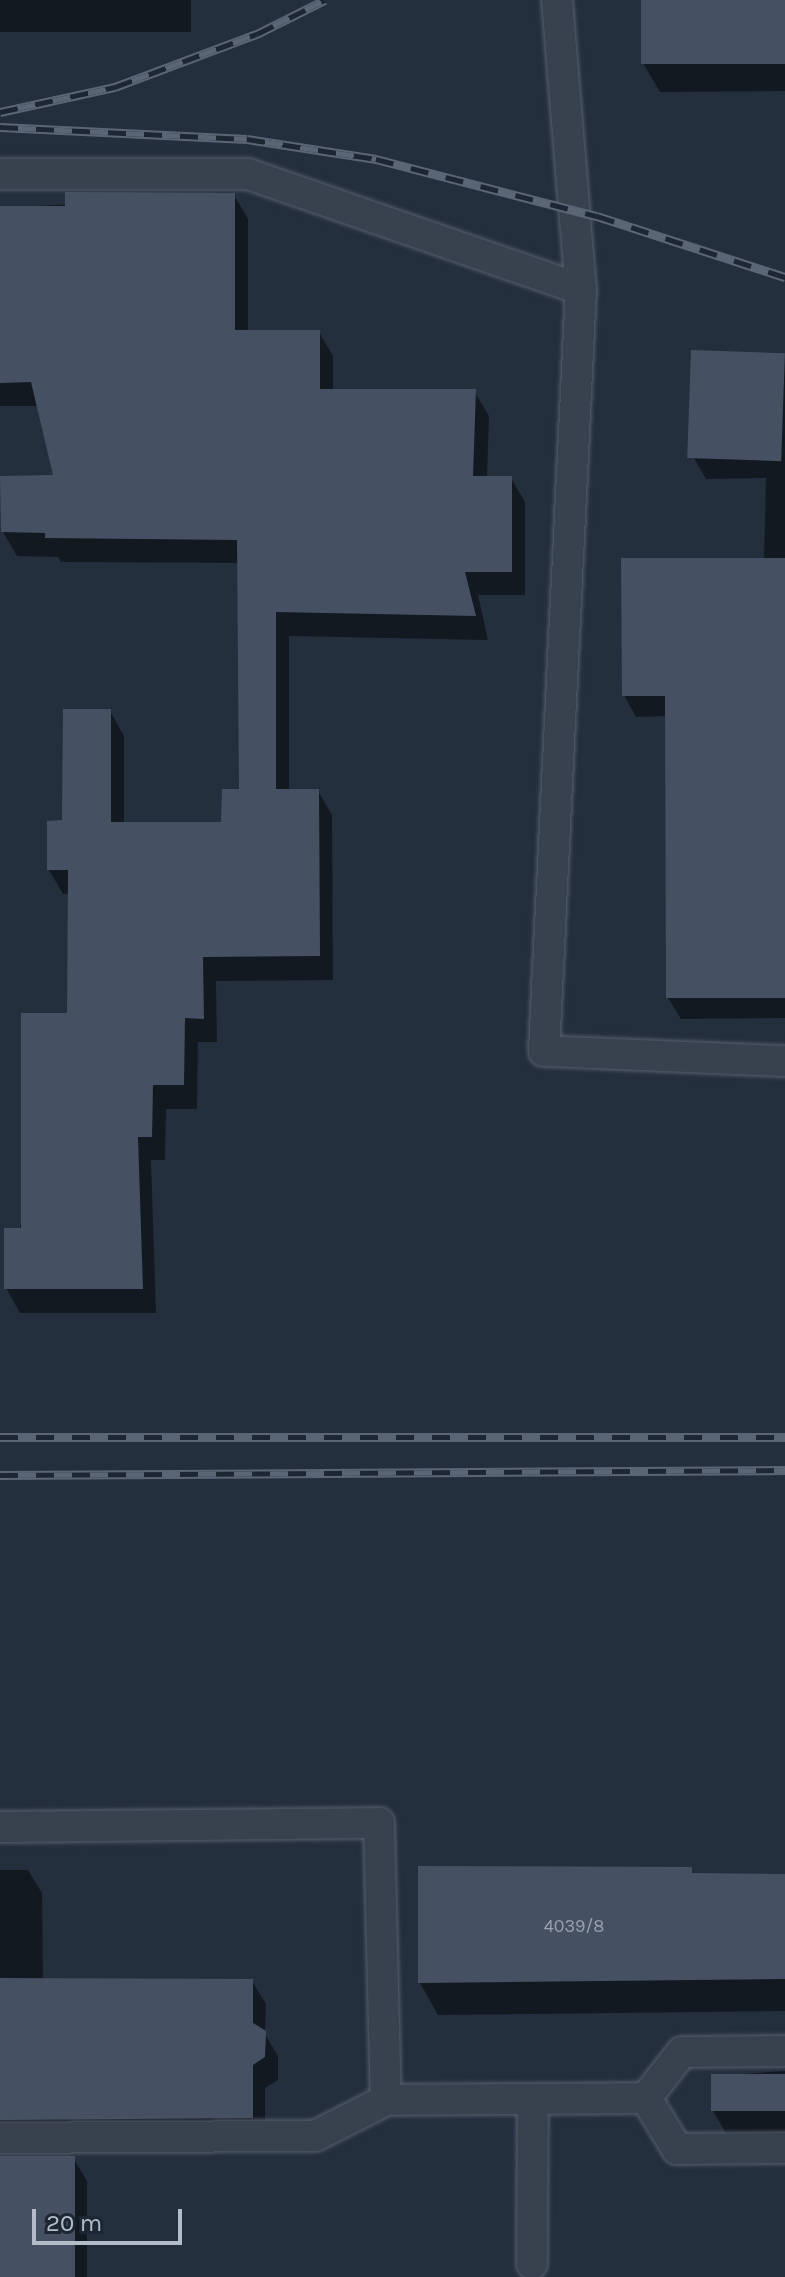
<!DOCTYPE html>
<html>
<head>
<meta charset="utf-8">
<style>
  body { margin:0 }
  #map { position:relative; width:785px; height:2277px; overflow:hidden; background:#242f3e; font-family:Karla,sans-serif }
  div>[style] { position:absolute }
  .shadow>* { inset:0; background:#0007; transform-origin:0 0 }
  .building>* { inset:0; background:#455162; transform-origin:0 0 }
  .roads { filter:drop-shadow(0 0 2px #565f6c) drop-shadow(0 0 2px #565f6c) }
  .service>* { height:30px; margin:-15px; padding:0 15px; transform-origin:15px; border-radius:15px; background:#38414e }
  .rail>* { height:9px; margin-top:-4.5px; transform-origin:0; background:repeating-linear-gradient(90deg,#1d2633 0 18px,#5a6575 0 36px); box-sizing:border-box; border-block:2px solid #5a6575 }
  span { translate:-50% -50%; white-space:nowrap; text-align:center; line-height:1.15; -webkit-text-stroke:8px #1d2633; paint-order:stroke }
  .number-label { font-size:18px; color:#98a1af }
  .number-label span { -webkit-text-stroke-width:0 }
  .scale { position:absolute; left:32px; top:2209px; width:150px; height:36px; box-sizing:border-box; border:4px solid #b4bcc9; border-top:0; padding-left:10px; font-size:24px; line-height:28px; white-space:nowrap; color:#b4bcc9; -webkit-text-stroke:6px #1d2633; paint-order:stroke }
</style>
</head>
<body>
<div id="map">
  <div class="shadow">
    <i style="left:0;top:0;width:191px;height:32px"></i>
    <i style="clip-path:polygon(643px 0,785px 0,785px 91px,660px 92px,643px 63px)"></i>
    <i style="clip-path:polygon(234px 195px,248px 219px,248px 332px,319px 332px,333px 356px,333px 391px,474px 391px,489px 416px,487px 478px,511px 478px,525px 502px,525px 595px,478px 595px,488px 640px,289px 636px,289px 791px,318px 791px,332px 815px,333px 980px,216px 981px,217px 1042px,198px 1042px,197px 1109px,166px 1109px,165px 1160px,151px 1160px,156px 1313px,20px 1313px,6px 1288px,69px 1015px,70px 894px,63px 894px,49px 870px,110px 711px,124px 736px,124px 824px,223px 824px,241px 791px,239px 563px,61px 562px,58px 557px,17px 556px,3px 532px,55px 477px,39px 406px,0 406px,0 208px)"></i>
    <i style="clip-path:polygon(693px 353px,785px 354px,785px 1018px,681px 1019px,668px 998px,667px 716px,636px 717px,624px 695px,764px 560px,766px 478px,706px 479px,694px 458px)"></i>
    <i style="clip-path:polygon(691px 1869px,694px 1875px,785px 1876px,785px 2011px,438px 2015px,420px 1983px)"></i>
    <i style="clip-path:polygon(0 1870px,28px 1870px,42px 1893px,43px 1980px,252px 1981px,266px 2004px,265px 2034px,278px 2056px,278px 2080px,265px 2088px,265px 2140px,0 2150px)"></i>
    <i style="clip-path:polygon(785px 2071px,785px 2135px,727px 2135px,713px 2111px,713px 2076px)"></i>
    <i style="clip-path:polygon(0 2156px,73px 2158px,87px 2181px,87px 2277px,0 2277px)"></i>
  </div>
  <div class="building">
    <i style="left:641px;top:0;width:144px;height:64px"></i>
    <i style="clip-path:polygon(65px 192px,235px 193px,235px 330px,320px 330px,320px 389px,476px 389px,473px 476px,512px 476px,512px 572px,465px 572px,476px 616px,276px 612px,276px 789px,319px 789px,320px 956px,203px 957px,204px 1019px,185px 1018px,184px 1085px,153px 1085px,152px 1137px,138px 1137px,143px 1289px,4px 1289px,4px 1228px,21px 1228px,21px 1013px,67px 1013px,68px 870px,47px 870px,47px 821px,62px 820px,63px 709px,111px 709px,111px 822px,221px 822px,222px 789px,239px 789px,237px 540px,45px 538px,45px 533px,1px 532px,0 476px,53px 475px,31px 382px,0 383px,0 206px,65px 206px)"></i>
    <i style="left:691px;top:350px;width:94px;height:108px;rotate:2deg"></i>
    <i style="clip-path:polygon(621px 558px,785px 558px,785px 998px,666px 998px,665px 696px,622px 696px)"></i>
    <i style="clip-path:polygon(418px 1866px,692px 1867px,692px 1873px,785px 1874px,785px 1979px,418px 1983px)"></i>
    <i style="clip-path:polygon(0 1978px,253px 1979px,253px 2023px,266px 2031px,265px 2057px,253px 2065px,253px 2118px,0 2120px)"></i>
    <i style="left:711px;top:2074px;width:74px;height:37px"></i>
    <i style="left:0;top:2156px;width:75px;height:121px"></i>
  </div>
  <div class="roads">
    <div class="service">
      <i style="left:557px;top:0;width:290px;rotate:85.3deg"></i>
      <i style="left:0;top:174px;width:248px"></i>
      <i style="left:248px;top:174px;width:352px;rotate:19.1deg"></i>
      <i style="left:581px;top:289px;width:763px;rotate:92.78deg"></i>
      <i style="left:544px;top:1051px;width:241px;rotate:2.4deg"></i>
      <i style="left:0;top:1827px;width:379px;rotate:-0.6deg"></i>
      <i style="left:379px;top:1823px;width:277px;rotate:88.6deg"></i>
      <i style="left:646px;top:2098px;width:60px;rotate:58.7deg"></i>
      <i style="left:677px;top:2149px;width:108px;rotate:-0.5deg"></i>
      <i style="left:0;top:2138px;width:315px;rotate:-0.4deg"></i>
      <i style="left:315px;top:2136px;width:80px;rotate:-26.9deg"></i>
      <i style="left:386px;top:2100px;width:260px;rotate:-0.4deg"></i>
      <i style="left:646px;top:2098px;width:58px;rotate:-52deg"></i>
      <i style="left:682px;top:2052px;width:103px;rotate:-0.6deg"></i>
      <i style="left:532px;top:2264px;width:165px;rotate:-89.7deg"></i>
    </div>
  </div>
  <div class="rail">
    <i style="left:0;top:112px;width:118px;rotate:-12.3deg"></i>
    <i style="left:115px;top:87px;width:152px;rotate:-20.5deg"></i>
    <i style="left:257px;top:34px;width:76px;rotate:-26.6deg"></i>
    <i style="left:0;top:127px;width:247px;rotate:2.8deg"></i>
    <i style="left:247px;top:139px;width:131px;rotate:8.8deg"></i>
    <i style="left:376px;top:159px;width:228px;rotate:14.5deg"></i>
    <i style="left:597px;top:216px;width:198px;rotate:18deg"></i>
    <i style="left:0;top:1437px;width:785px"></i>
    <i style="left:0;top:1475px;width:785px;rotate:-0.36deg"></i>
  </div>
  <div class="number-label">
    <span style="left:574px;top:1926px">4039/8</span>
  </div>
  <div class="scale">20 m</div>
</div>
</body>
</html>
